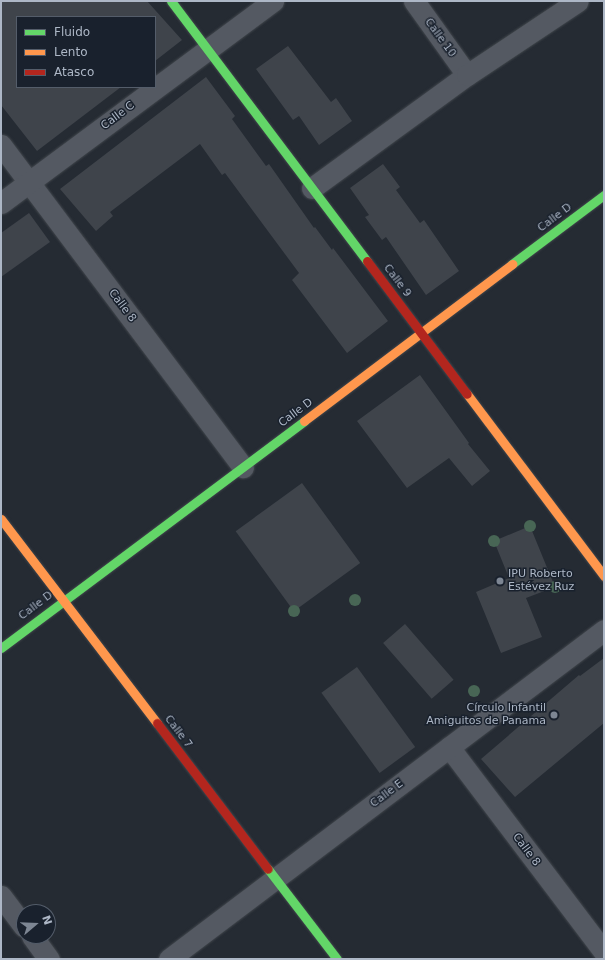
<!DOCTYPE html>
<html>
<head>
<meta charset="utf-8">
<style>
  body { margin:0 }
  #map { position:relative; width:605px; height:960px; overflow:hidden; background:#252b33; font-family:"DejaVu Sans",sans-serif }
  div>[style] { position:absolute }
  .building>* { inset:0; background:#3f444b; transform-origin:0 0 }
  .roads { filter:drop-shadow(0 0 1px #41464c) drop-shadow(0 0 1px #41464c) }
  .street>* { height:21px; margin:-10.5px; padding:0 10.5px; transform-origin:10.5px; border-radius:10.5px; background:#545962 }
  .fast>* { height:9px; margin:-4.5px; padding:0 4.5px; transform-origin:4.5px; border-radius:4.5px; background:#63d668 }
  .slow>* { height:9px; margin:-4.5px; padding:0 4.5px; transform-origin:4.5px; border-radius:4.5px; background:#ff974d }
  .jam>* { height:9px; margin:-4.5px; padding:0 4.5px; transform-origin:4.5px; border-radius:4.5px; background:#b3261e }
  .trees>* { width:12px; height:12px; margin:-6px; border-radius:50%; background:#486655 }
  .dots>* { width:11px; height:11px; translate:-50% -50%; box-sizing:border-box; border:2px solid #19212d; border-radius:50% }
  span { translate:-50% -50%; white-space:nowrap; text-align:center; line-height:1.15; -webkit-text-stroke:3px #19212d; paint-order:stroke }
  .street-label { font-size:11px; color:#adb7c6 }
  .poi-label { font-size:11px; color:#adb7c6 }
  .left { translate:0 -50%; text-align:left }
  .right { translate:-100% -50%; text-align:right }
  .frame { position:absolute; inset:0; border:2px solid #adb7c6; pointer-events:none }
  .legend { position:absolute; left:16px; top:16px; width:140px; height:72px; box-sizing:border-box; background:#19212d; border:1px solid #545d6a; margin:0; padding:5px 7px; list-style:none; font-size:12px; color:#adb7c6 }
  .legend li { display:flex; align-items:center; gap:8px; height:20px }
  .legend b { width:20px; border:1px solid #545d6a }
  .north { position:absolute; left:16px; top:904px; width:40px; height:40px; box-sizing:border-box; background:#19212d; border:1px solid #545d6a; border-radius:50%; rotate:71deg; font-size:11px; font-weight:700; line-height:16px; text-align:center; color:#adb7c6 }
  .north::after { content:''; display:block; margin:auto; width:14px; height:18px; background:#7d8693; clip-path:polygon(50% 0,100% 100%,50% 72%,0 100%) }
</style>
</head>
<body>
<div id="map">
  <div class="building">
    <i style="clip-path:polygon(1px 1px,147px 1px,182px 40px,155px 61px,155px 17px,17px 17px,17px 87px,121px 87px,37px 151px,1px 105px)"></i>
    <i style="clip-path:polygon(288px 46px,331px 102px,336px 98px,352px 121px,319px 145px,299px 116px,293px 120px,256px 69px)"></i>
    <i style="clip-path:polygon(206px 77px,235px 116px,232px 119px,266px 166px,269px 164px,314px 228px,315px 227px,332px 250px,333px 248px,388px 321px,347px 353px,292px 280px,299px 273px,225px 173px,222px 175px,200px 144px,110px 212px,113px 216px,96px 231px,60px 189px)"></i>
    <i style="clip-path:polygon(383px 164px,400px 187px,396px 190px,420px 223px,424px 220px,459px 271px,426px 295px,386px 237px,382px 240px,365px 217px,369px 215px,350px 188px)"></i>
    <i style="clip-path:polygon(29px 213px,50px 242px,1px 277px,1px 233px)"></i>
    <i style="clip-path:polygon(420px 375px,469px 443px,468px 444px,490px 471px,472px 486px,449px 458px,407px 488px,357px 421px)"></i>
    <i style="left:302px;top:483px;width:99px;height:82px;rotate:54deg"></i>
    <i style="clip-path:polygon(530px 526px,555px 587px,526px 598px,542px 637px,501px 653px,476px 592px,509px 578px,494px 541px)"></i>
    <i style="left:405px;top:624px;width:74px;height:29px;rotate:49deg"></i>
    <i style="clip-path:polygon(604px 658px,604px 723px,515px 797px,481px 759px,579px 675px,580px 676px)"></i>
    <i style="left:357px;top:667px;width:99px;height:44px;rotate:54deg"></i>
  </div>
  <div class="roads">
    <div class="street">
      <i style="left:414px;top:1px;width:91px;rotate:54.4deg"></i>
      <i style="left:1px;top:145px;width:403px;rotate:53.1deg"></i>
      <i style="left:312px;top:188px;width:192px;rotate:-36.1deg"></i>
      <i style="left:467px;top:75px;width:133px;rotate:-33.7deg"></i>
      <i style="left:1px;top:203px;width:339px;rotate:-36.6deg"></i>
      <i style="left:449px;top:747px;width:257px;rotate:52.9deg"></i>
      <i style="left:1px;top:896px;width:38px;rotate:53deg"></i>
      <i style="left:32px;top:936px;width:29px;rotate:54deg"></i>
      <i style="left:169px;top:959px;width:545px;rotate:-37.1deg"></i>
    </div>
    <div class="fast">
      <i style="left:171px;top:1px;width:326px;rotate:53deg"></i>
      <i style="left:512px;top:264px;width:115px;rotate:-36.9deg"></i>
      <i style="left:1px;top:648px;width:379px;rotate:-36.8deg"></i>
      <i style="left:268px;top:869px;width:113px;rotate:52.5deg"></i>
    </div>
    <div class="slow">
      <i style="left:467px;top:394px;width:228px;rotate:53deg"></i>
      <i style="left:304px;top:421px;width:261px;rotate:-37deg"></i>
      <i style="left:1px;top:519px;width:257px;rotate:52.6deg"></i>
    </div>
    <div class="jam">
      <i style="left:367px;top:261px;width:166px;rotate:53.1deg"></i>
      <i style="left:157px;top:723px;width:183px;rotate:52.8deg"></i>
    </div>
  </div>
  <div class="trees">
    <i style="left:530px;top:526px"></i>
    <i style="left:494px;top:541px"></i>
    <i style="left:555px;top:587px"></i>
    <i style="left:355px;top:600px"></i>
    <i style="left:294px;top:611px"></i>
    <i style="left:474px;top:691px"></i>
  </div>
  <div class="dots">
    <i style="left:500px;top:581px;background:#7d8693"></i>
    <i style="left:554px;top:715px;background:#7d8693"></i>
  </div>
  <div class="street-label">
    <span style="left:440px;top:38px;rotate:54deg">Calle 10</span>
    <span style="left:118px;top:116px;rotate:-37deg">Calle C</span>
    <span style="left:555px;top:218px;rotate:-37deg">Calle D</span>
    <span style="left:397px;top:281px;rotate:53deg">Calle 9</span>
    <span style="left:122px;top:306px;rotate:53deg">Calle 8</span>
    <span style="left:296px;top:413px;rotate:-37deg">Calle D</span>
    <span style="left:36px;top:606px;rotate:-37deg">Calle D</span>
    <span style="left:178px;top:732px;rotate:53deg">Calle 7</span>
    <span style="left:387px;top:794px;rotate:-37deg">Calle E</span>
    <span style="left:526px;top:850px;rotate:53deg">Calle 8</span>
  </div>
  <div class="poi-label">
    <span class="left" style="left:508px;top:581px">IPU Roberto<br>Estévez Ruz</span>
    <span class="right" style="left:546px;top:715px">Círculo Infantil<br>Amiguitos de Panama</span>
  </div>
  <div class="frame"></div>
  <ul class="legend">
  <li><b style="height:5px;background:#63d668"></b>Fluido</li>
  <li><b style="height:5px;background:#ff974d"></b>Lento</li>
  <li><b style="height:5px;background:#b3261e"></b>Atasco</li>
  </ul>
  <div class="north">N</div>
</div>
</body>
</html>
